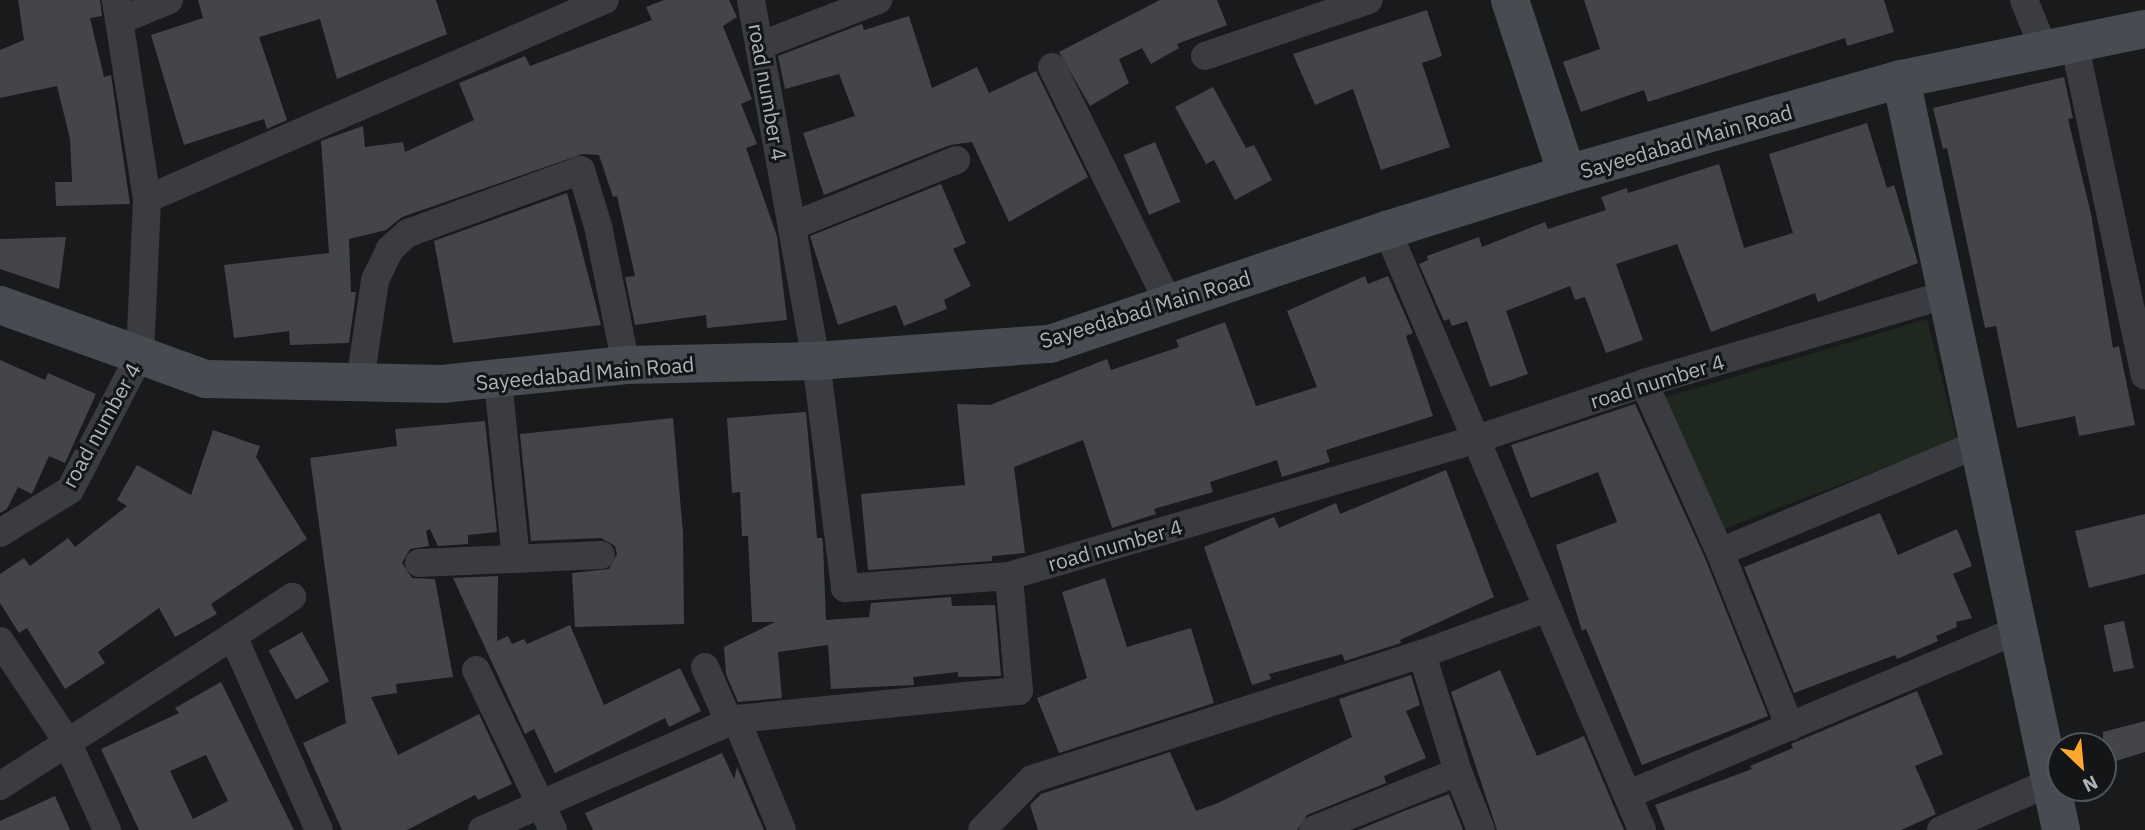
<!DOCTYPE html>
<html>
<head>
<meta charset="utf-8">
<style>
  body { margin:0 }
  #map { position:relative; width:2145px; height:830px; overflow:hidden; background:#191a1c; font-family:"IBM Plex Sans",sans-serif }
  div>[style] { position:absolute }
  .green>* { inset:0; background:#1f281f }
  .building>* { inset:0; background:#434549; transform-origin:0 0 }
  .street>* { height:28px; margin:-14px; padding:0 14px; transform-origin:14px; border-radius:14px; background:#3a3c41 }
  .secondary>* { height:38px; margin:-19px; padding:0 19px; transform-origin:19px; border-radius:19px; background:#484b52 }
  span { translate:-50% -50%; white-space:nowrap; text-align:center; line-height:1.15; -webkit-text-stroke:6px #141517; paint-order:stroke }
  .street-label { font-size:21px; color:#abb2bc }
  .north { position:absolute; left:2047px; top:732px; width:70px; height:70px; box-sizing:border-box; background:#141517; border:2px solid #505459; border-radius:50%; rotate:154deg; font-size:19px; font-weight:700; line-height:28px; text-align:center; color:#abb2bc }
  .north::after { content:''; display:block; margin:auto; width:24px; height:32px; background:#ffa72f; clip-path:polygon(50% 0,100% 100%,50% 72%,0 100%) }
</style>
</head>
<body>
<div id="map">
  <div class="green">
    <i style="clip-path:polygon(1927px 319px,1957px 440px,1708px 535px,1657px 400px)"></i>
  </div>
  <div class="building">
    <i style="clip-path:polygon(18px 0,100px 0,102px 16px,90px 18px,104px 77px,111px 75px,130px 204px,56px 206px,55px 182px,72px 182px,70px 139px,57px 86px,0 98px,0 50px,24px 40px)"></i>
    <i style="clip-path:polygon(198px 0,436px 0,447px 34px,337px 79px,320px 19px,259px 37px,287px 120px,267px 129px,264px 119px,184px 145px,151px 35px,203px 18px)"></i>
    <i style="clip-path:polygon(664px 0,729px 0,737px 17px,723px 26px,752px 99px,741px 104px,757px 144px,746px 148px,777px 236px,787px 320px,707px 328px,706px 315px,635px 325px,625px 277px,635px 276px,617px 196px,613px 197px,599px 155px,583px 154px,402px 217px,386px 230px,349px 239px,351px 292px,356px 292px,349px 343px,290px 345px,289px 331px,234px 338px,224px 265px,329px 253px,321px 141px,363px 126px,365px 147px,403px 142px,405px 152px,474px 120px,459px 83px,525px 56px,530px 66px,652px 20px,646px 7px)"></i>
    <i style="clip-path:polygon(1160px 0,1217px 0,1227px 25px,1177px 44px,1179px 48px,1151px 64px,1142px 48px,1119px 59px,1129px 83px,1090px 106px,1059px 52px)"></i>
    <i style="clip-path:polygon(1584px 0,1884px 0,1894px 32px,1847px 46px,1845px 38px,1648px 102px,1644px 90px,1581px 112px,1563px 62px,1600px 49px)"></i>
    <i style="clip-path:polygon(1427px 10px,1442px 56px,1422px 63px,1450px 147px,1381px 170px,1353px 89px,1315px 105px,1293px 54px)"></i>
    <i style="clip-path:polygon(909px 16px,932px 88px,977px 67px,989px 93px,1036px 71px,1088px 177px,1009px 222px,972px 142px,950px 145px,824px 195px,803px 133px,855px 116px,839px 74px,785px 89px,778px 56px,862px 24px,864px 30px)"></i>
    <i style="clip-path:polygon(2064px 77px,2073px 118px,2068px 119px,2091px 214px,2113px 348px,2119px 346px,2135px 425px,2079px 436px,2075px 416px,2017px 428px,1996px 326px,1985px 328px,1947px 148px,1943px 149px,1933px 108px)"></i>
    <i style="clip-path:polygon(1213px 87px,1246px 148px,1254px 145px,1272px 180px,1235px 200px,1214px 160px,1206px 164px,1175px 107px)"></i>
    <i style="clip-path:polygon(1867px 123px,1887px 188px,1894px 185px,1918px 263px,1818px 302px,1815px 293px,1711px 332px,1677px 244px,1616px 264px,1643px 340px,1606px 353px,1585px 297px,1575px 300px,1570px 286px,1506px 311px,1528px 374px,1490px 387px,1467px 321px,1452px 326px,1449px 319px,1444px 321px,1419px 264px,1428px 260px,1427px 256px,1479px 237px,1482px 247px,1545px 222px,1548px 229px,1606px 210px,1601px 197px,1627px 188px,1628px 193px,1719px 164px,1744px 248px,1793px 233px,1769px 154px)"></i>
    <i style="left:1155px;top:142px;width:65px;height:34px;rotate:67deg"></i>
    <i style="clip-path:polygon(941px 184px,966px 243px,953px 249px,971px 286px,944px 300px,947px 309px,904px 326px,896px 305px,838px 325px,810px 236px)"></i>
    <i style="clip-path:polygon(567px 193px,601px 325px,453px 343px,434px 241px)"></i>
    <i style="clip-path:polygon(66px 237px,59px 289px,0 269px,0 239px)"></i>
    <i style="clip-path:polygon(1365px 276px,1368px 284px,1388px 276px,1413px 333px,1406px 336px,1433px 416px,1326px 450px,1330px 462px,1282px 477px,1277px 460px,1210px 482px,1213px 492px,1154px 509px,1156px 514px,1112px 528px,1083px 440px,1014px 467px,1025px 553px,992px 556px,992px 561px,868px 570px,861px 494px,965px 485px,957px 404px,990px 405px,1107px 359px,1111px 370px,1179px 347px,1176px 340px,1225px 322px,1256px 406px,1317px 387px,1287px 311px)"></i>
    <i style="clip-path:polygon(0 360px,45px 380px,48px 373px,96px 394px,65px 463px,49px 456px,32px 494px,18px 487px,7px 509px,0 513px)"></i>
    <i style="clip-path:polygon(1635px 404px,1705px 558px,1768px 716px,1642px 765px,1586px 629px,1582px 631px,1556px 545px,1617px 522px,1598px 472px,1531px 498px,1511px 445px)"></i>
    <i style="clip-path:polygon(806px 412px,817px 538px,822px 538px,823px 543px,826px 620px,869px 617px,871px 603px,951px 597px,952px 606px,995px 605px,1001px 676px,958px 677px,958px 672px,913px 677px,914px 685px,831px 689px,828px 645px,778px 652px,782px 698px,738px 702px,726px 674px,724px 647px,775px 622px,752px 622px,748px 536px,742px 536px,740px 492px,732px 493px,727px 418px)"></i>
    <i style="clip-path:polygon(673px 418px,683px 533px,684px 624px,575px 627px,572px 573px,609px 569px,617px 554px,615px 546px,601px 538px,531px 541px,520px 434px)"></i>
    <i style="clip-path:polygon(485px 421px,497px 532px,468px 535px,468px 544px,438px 546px,430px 529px,426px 531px,429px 546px,410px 549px,402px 563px,412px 578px,435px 579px,453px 677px,396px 684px,397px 693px,371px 697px,398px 755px,479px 714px,512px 784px,478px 800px,475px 795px,407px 830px,342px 830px,303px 743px,346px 723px,310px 458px,397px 446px,395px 429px)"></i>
    <i style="clip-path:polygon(213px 430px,260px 446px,256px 457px,307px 539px,211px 604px,217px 614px,175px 637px,159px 608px,98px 652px,105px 663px,65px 689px,27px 628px,19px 633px,0 603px,0 574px,24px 558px,30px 566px,68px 538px,75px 547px,127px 506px,117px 500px,137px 465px,191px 495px)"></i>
    <i style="clip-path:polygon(1446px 470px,1494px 597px,1400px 640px,1401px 643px,1345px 661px,1342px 654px,1269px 674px,1271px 679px,1252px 685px,1204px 547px,1274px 517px,1279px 528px,1336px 503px,1340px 514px)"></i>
    <i style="clip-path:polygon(1880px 513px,1898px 555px,1957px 529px,1972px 566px,1953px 574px,1972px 618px,1956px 622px,1957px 627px,1936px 636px,1938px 641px,1897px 659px,1895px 655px,1794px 693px,1744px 567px)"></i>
    <i style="clip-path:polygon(2145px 514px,2145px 574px,2089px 588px,2075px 531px)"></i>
    <i style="clip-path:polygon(498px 576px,497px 641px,508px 636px,512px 644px,524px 639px,527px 644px,570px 625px,604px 705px,680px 668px,701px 711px,669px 727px,665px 718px,555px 773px,534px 729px,525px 734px,453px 578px)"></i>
    <i style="clip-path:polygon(1105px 578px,1127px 647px,1191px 628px,1214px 703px,1059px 753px,1037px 698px,1087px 678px,1062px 592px)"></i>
    <i style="left:2124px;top:621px;width:48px;height:21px;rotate:78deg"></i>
    <i style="left:302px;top:632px;width:56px;height:38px;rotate:61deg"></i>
    <i style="clip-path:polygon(1500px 670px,1537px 756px,1584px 736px,1624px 830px,1497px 830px,1451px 692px)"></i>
    <i style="clip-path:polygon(1411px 675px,1420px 705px,1406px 711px,1426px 758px,1384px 776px,1386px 783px,1307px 815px,1297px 830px,1038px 830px,1030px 805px,1041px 794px,1170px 752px,1196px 811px,1218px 803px,1352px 737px,1339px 699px)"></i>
    <i style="clip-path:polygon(evenodd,221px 682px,294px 830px,139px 830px,101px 749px,179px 713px,175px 708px,221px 682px,206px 755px,228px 801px,193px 819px,170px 771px,206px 755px)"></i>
    <i style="clip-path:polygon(1917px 691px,1943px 754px,1915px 766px,1936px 814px,1932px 816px,1901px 830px,1665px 830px,1655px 805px,1752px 769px,1750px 766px,1793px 748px,1791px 744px)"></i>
    <i style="clip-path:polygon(2145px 721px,2145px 752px,2103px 765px,2103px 732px)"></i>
    <i style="clip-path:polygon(722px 753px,734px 779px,737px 767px,764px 830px,593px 830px,585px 813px)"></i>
    <i style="clip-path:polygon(1449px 794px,1463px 830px,1358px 830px,1399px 813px)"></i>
    <i style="clip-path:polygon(55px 796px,70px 830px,0 830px,0 821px)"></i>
  </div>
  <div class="street">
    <i style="left:751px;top:0;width:367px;rotate:79.8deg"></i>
    <i style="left:816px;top:361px;width:229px;rotate:82.7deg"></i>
    <i style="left:845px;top:588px;width:164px;rotate:-4.2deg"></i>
    <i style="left:1009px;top:576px;width:488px;rotate:-16.3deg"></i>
    <i style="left:1477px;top:439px;width:176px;rotate:-18.5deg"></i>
    <i style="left:1644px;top:383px;width:317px;rotate:-16.3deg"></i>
    <i style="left:2024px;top:0;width:51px;rotate:68deg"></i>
    <i style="left:121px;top:20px;width:52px;rotate:-22.6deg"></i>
    <i style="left:2074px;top:42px;width:341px;rotate:78deg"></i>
    <i style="left:759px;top:46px;width:128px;rotate:-21.1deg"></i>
    <i style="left:1205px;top:56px;width:173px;rotate:-18.9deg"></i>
    <i style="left:1052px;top:67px;width:264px;rotate:63.7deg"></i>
    <i style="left:147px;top:199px;width:499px;rotate:-23.5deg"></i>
    <i style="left:792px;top:226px;width:177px;rotate:-21.9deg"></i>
    <i style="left:1387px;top:230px;width:652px;rotate:66.97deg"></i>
    <i style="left:498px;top:380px;width:180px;rotate:84.3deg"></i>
    <i style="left:360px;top:382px;width:103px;rotate:-81.6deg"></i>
    <i style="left:375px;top:280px;width:34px;rotate:-64deg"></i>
    <i style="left:390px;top:249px;width:24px;rotate:-42deg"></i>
    <i style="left:408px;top:233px;width:184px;rotate:-20deg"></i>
    <i style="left:581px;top:170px;width:59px;rotate:73.1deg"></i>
    <i style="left:598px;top:226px;width:142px;rotate:78.6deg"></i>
    <i style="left:1644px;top:383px;width:185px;rotate:65.8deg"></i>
    <i style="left:0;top:533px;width:82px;rotate:-31.6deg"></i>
    <i style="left:70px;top:490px;width:152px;rotate:-62.6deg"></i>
    <i style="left:140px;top:355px;width:156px;rotate:-87.4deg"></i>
    <i style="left:147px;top:199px;width:201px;rotate:-98.9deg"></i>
    <i style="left:419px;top:563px;width:182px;rotate:-2.5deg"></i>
    <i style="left:233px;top:636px;width:71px;rotate:-33.5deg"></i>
    <i style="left:0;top:641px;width:120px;rotate:56.2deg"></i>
    <i style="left:67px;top:741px;width:98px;rotate:65.8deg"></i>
    <i style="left:1422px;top:654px;width:123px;rotate:73deg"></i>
    <i style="left:1458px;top:772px;width:62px;rotate:68.4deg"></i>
    <i style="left:705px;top:667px;width:60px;rotate:66.4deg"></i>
    <i style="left:476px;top:670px;width:178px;rotate:64.3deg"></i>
    <i style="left:736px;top:719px;width:120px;rotate:67.5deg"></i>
    <i style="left:1790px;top:727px;width:188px;rotate:-111.8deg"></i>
    <i style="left:1720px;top:552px;width:280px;rotate:-22.7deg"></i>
    <i style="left:0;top:786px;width:277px;rotate:-32.8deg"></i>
    <i style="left:233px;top:636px;width:212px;rotate:66.1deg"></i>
    <i style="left:1627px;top:795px;width:422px;rotate:-22.9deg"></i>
    <i style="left:482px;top:830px;width:277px;rotate:-23.6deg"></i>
    <i style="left:736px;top:719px;width:284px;rotate:-5.7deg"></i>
    <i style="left:1019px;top:691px;width:115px;rotate:-95deg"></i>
    <i style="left:982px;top:830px;width:71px;rotate:-45.6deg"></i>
    <i style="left:1032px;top:779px;width:410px;rotate:-17.8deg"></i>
    <i style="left:1422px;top:654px;width:134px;rotate:-20.1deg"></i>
    <i style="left:1313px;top:830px;width:156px;rotate:-21.8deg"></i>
    <i style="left:1941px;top:830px;width:120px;rotate:-23.6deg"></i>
  </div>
  <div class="secondary">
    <i style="left:1510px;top:0;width:183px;rotate:71.9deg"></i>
    <i style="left:1901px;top:79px;width:768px;rotate:77.97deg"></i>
    <i style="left:0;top:305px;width:219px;rotate:19.8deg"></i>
    <i style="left:206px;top:379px;width:236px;rotate:1.2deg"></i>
    <i style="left:442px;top:384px;width:185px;rotate:-5.9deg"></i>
    <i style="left:626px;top:365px;width:190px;rotate:-1.2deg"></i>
    <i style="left:816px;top:361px;width:235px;rotate:-4.2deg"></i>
    <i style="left:1050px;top:344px;width:356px;rotate:-18.7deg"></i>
    <i style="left:1387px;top:230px;width:189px;rotate:-17.3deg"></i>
    <i style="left:1567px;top:174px;width:347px;rotate:-15.9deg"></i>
    <i style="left:1901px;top:79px;width:249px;rotate:-11.6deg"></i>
  </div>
  <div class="street-label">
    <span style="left:768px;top:92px;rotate:80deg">road number 4</span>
    <span style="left:1686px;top:141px;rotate:-16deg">Sayeedabad Main Road</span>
    <span style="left:1145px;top:309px;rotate:-17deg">Sayeedabad Main Road</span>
    <span style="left:585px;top:373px;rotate:-5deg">Sayeedabad Main Road</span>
    <span style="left:1657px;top:381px;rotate:-17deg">road number 4</span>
    <span style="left:101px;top:425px;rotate:-61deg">road number 4</span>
    <span style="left:1115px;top:545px;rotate:-16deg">road number 4</span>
  </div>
  <div class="north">N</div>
</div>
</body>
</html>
